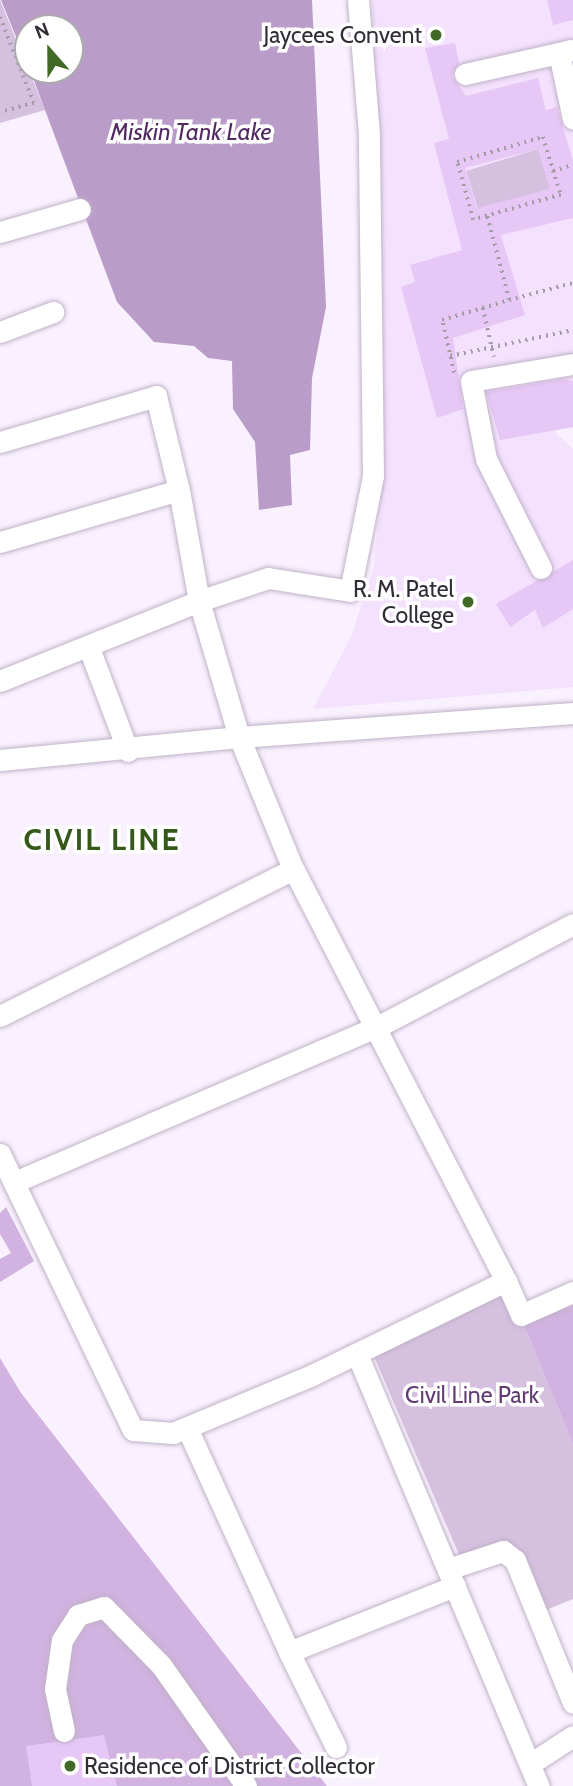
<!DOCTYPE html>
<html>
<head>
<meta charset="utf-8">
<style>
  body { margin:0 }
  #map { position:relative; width:573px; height:1786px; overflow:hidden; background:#f9f1fe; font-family:Cabin,sans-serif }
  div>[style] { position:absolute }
  .built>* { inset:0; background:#f4e1fe }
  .green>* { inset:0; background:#d6c0e0; transform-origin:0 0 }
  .forest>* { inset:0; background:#d1b2e0 }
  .water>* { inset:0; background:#ba9cc9 }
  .building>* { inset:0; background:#e6c7f6 }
  .path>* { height:3.5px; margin-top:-1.75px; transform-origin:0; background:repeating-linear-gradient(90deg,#a59ea9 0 2px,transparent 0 7px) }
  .roads { filter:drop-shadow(0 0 2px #c0b2c7) drop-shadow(0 0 2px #c0b2c7) }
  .minor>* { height:21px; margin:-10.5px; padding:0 10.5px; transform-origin:10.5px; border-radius:10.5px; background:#fff }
  .dots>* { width:19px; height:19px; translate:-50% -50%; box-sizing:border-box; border:4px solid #fff; border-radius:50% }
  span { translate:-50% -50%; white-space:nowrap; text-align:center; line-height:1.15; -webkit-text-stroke:7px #fff; paint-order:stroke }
  .poi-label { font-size:23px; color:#322d35 }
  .right { translate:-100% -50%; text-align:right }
  .left { translate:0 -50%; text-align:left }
  .park-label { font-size:23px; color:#623a74 }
  .water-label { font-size:24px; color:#512a62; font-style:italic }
  .district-label { font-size:30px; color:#34591b; font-weight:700; letter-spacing:2px }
  .north { position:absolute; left:14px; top:14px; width:70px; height:70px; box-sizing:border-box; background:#fff; border:2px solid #adabae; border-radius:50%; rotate:339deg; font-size:19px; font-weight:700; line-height:28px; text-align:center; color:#322d35 }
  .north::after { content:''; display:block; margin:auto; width:24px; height:32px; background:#416a26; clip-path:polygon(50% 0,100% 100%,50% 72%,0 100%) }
</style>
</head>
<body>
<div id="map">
  <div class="built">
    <i style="clip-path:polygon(372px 0,573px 0,573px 427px,554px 431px,573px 449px,573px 687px,313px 709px,351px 637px,374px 566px,383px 460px)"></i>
  </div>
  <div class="green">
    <i style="clip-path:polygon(0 0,45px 110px,0 123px)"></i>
    <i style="left:538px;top:149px;width:42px;height:75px;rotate:73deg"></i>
    <i style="clip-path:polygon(503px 1292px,521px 1318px,573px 1445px,573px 1599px,546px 1610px,525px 1563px,460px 1557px,373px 1354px)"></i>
  </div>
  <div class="forest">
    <i style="clip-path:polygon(6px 1207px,34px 1261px,0 1282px,0 1259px,11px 1253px,0 1234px,0 1213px)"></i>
    <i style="clip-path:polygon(573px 1295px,573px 1445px,521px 1318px)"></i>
    <i style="clip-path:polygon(0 1358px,21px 1393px,327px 1786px,0 1786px)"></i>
  </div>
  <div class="water">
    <i style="clip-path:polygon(1px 0,312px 0,326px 307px,312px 378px,310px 450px,290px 455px,292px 505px,259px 510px,255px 442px,233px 409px,232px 361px,208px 358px,194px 346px,154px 342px,117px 302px,30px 70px,70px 70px,70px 28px,28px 28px,28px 66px)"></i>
  </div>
  <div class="building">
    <i style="clip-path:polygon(547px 0,573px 0,573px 20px,553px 25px)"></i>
    <i style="clip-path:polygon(evenodd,455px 43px,459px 63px,452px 76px,466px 96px,538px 78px,546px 110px,557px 107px,573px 161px,573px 218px,501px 235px,525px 315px,453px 338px,463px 409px,437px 418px,401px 287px,415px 282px,410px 265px,462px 250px,434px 143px,449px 139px,425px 48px,455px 43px,538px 149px,550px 189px,477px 208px,465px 168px,538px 149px)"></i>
    <i style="clip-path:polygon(562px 379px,573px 381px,573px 427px,500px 440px,486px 392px)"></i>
    <i style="clip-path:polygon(573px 560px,573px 609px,543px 628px,535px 610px,510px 627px,496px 604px)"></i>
    <i style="clip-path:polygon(104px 1735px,117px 1786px,32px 1786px,26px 1746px)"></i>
  </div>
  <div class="path">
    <i style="left:0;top:17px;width:92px;rotate:68.4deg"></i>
    <i style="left:34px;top:103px;width:35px;rotate:164deg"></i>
    <i style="left:543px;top:137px;width:61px;rotate:72.8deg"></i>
    <i style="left:561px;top:195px;width:91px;rotate:164.1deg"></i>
    <i style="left:473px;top:220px;width:60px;rotate:-105.4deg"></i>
    <i style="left:457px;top:162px;width:90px;rotate:-16.2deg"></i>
    <i style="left:553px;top:171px;width:21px;rotate:-17deg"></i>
    <i style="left:509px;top:300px;width:66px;rotate:-14.9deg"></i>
    <i style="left:483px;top:308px;width:50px;rotate:77.3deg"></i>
    <i style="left:450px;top:356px;width:126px;rotate:-11.9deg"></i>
    <i style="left:454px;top:373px;width:54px;rotate:-102.8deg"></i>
    <i style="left:442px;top:320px;width:70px;rotate:-16.6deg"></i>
    <i style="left:509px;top:300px;width:87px;rotate:-104.7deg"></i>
  </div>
  <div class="roads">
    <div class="minor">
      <i style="left:571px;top:50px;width:12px;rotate:166deg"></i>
      <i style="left:559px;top:53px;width:67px;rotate:78deg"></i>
      <i style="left:465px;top:74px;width:96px;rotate:-12.6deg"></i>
      <i style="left:0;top:232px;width:83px;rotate:-16deg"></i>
      <i style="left:0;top:332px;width:57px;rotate:-20.7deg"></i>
      <i style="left:0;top:442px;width:163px;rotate:-16.4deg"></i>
      <i style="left:156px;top:396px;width:97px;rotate:76.3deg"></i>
      <i style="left:0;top:542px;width:186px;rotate:-16.2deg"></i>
      <i style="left:179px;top:490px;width:113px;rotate:79.8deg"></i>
      <i style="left:199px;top:601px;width:214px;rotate:158.1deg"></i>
      <i style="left:541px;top:568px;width:122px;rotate:-116.8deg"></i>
      <i style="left:486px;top:459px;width:79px;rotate:-100.9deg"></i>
      <i style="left:471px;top:381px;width:103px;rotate:-9.5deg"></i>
      <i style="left:89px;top:648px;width:110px;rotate:69.3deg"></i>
      <i style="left:0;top:760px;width:240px;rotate:-5.5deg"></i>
      <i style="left:239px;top:737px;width:142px;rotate:-106.4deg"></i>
      <i style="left:199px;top:601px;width:73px;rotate:-18.4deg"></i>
      <i style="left:268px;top:578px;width:83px;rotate:9deg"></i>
      <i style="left:350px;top:591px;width:117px;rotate:-78.7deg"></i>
      <i style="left:373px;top:476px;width:342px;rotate:-90.7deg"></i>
      <i style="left:369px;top:134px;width:134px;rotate:-94.7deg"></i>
      <i style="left:0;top:1016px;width:328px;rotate:-26.6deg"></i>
      <i style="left:0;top:1154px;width:306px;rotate:64.3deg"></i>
      <i style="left:133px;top:1430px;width:40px;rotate:4.3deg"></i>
      <i style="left:173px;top:1433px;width:151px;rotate:-22.6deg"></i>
      <i style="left:312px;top:1375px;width:216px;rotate:-25.9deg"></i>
      <i style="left:506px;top:1281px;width:464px;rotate:-117.3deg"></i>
      <i style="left:293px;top:869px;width:143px;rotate:-112.2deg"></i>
      <i style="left:239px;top:737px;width:335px;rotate:-4.1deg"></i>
      <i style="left:17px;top:1181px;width:392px;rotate:-23.2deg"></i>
      <i style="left:377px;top:1027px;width:221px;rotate:-27.7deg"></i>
      <i style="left:506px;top:1281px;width:37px;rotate:66deg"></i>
      <i style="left:521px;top:1315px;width:57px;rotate:-23.9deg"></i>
      <i style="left:357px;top:1354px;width:469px;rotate:67.2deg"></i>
      <i style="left:187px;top:1428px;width:246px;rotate:65.5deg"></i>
      <i style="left:289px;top:1652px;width:179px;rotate:-21.7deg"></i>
      <i style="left:448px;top:1569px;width:58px;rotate:-18.1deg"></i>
      <i style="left:503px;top:1551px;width:15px;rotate:37deg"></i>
      <i style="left:515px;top:1560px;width:154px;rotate:67.9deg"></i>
      <i style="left:289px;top:1652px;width:106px;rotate:63.7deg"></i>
      <i style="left:64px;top:1731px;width:43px;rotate:-102.1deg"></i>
      <i style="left:55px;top:1689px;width:49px;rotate:-81.9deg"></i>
      <i style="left:62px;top:1640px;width:30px;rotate:-57deg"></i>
      <i style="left:78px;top:1615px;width:27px;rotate:-17deg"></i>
      <i style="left:104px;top:1607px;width:81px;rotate:45.5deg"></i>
      <i style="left:161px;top:1665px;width:148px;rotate:54.9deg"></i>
      <i style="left:530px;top:1764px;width:51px;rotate:-33.1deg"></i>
    </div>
  </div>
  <div class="dots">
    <i style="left:436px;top:35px;background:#416a26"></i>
    <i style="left:468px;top:602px;background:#416a26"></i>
    <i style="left:70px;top:1766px;background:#416a26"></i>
  </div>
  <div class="poi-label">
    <span class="right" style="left:422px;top:35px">Jaycees Convent</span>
    <span class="right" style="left:454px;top:602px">R. M. Patel<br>College</span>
    <span class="left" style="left:84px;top:1766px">Residence of District Collector</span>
  </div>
  <div class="park-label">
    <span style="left:472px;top:1395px">Civil Line Park</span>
  </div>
  <div class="water-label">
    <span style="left:191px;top:132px">Miskin Tank Lake</span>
  </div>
  <div class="district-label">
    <span style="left:102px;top:840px">CIVIL LINE</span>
  </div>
  <div class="north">N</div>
</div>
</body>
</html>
